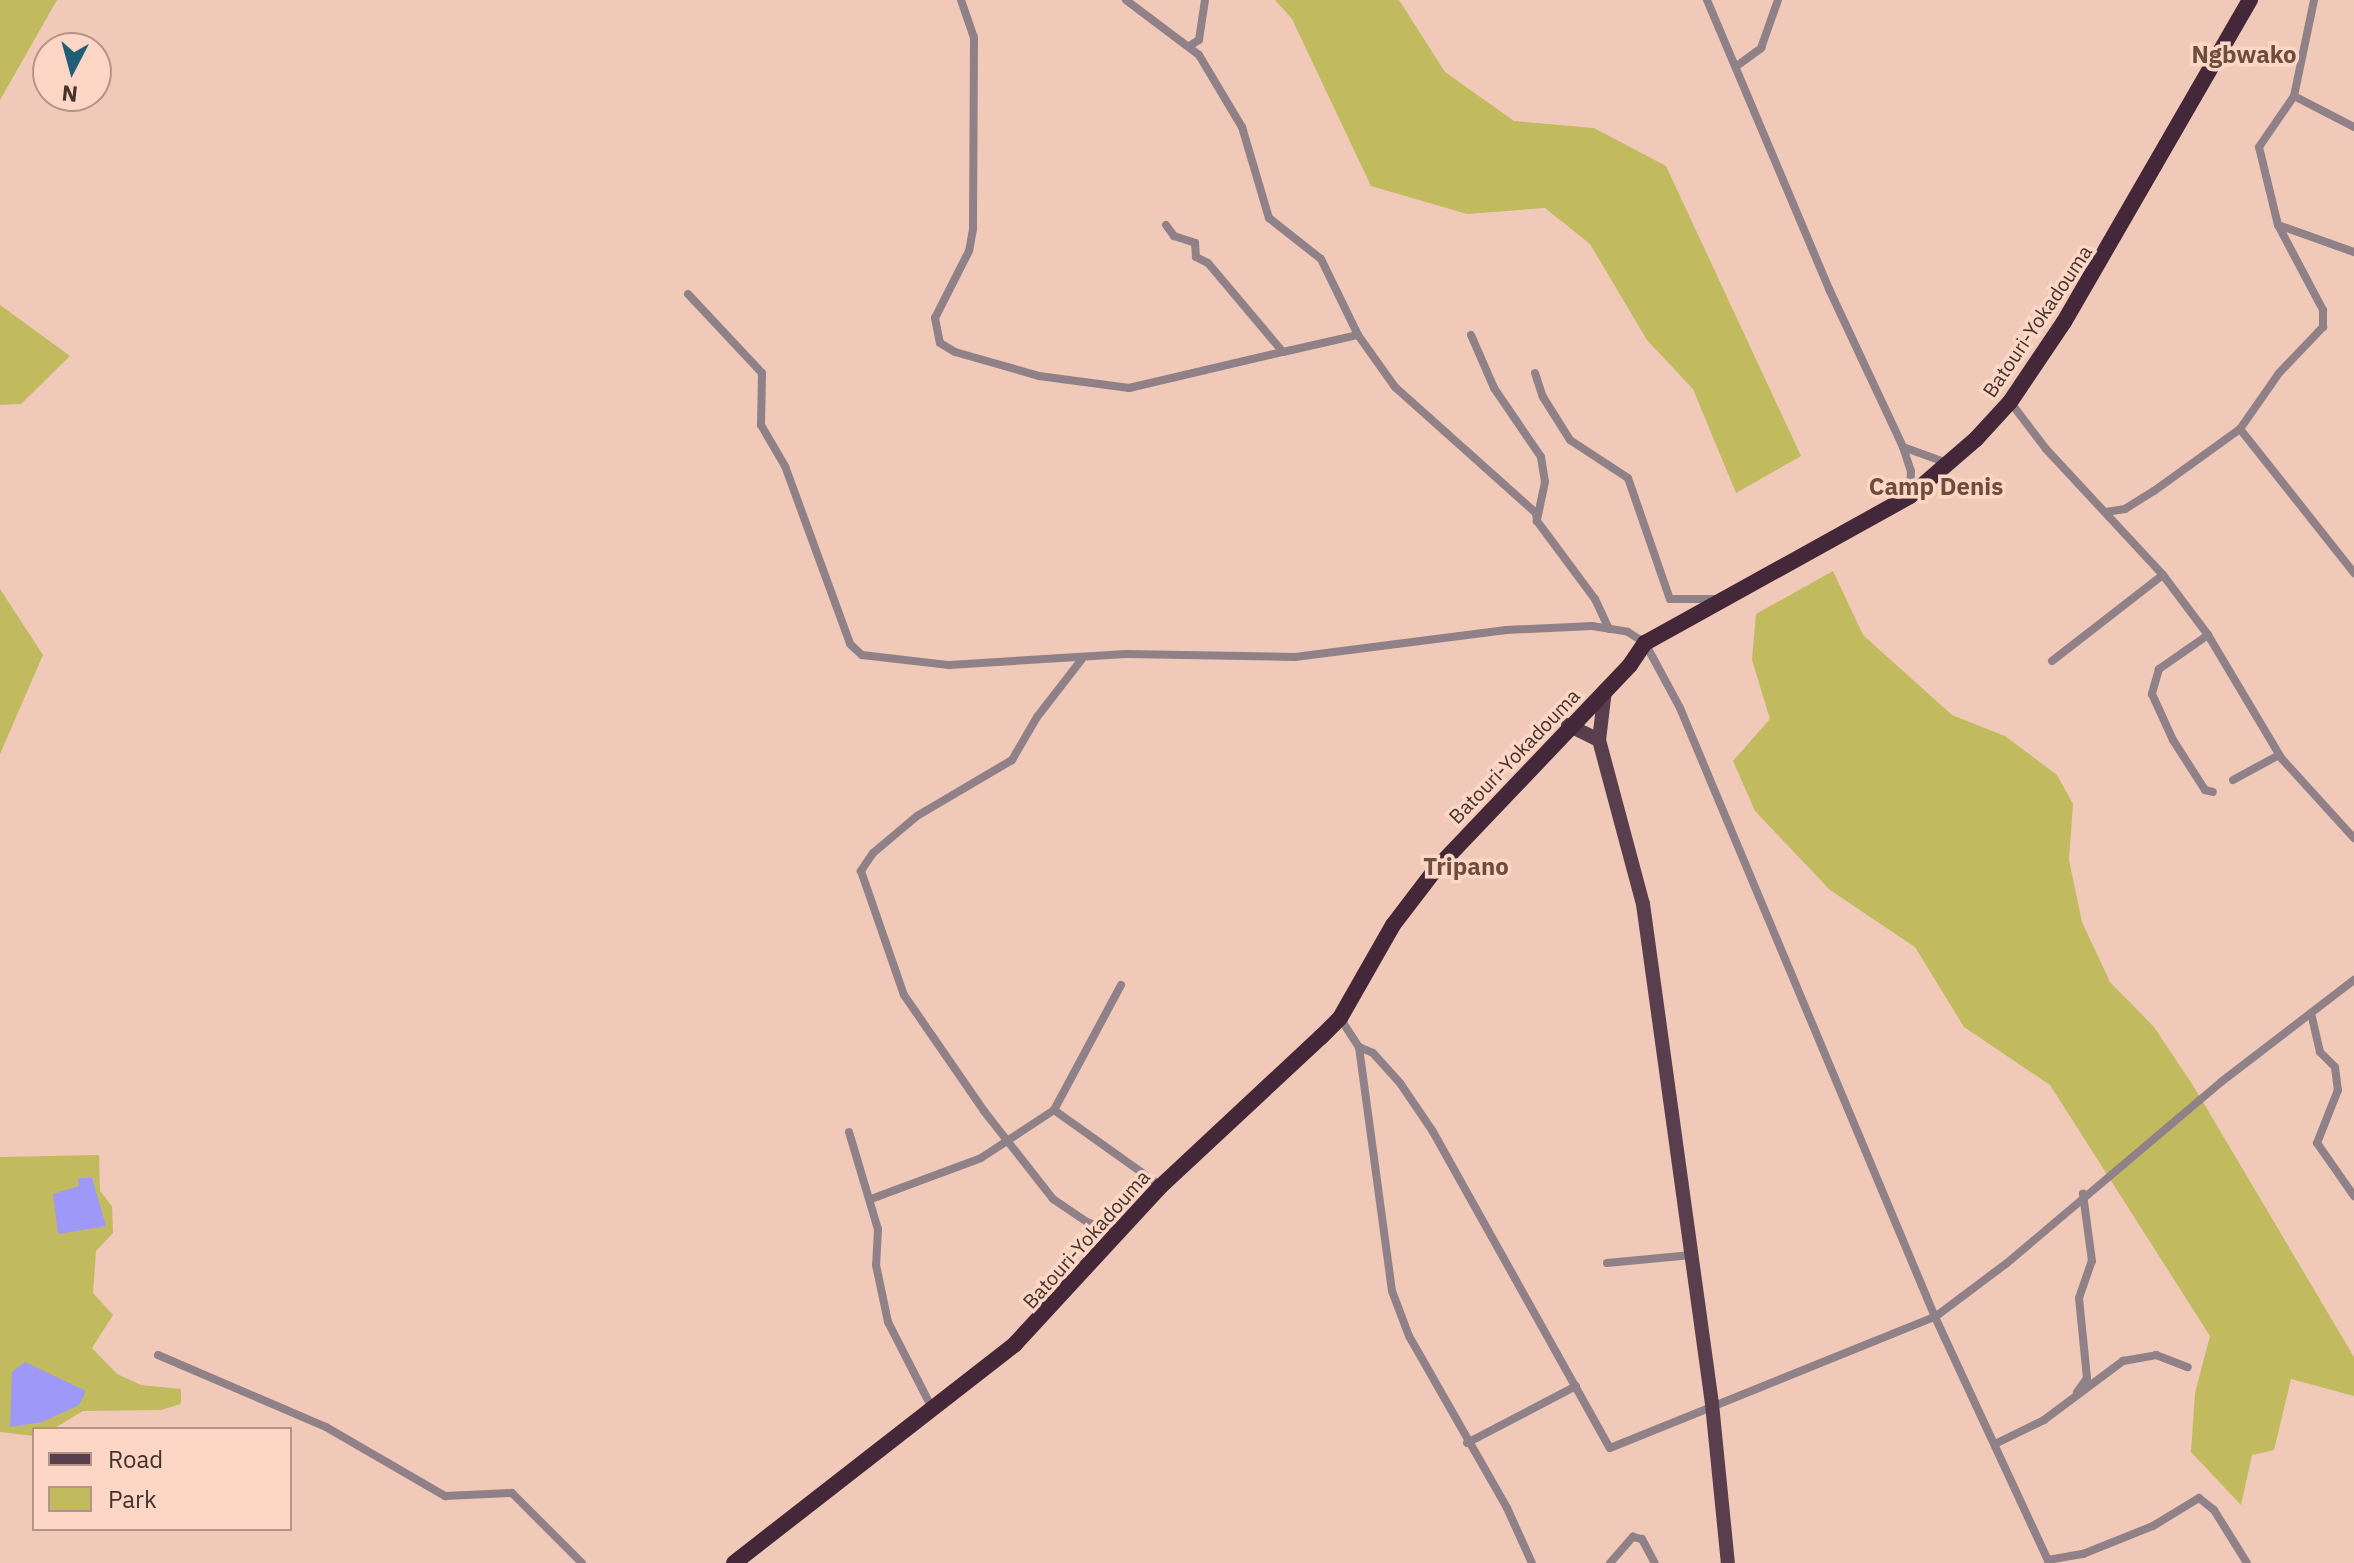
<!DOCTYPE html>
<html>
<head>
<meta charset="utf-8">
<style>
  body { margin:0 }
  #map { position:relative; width:2354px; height:1563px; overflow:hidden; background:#f0c9b8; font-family:"IBM Plex Sans",sans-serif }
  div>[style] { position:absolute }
  .green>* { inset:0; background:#c1ba5f }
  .water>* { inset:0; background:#9e99f8 }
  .street>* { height:8px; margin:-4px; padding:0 4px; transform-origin:4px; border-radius:4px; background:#908189 }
  .primary>* { height:14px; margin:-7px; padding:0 7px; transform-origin:7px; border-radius:7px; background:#593e4d }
  .highway>* { height:16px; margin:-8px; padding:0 8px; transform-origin:8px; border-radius:8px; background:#442738 }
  span { translate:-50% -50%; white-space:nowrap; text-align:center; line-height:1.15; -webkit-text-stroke:7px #fed6c5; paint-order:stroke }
  .street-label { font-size:20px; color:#43332c }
  .quarter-label { font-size:24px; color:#6d4d3e; font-weight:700 }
  .legend { position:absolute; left:32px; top:1427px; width:260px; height:104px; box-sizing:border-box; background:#fed6c5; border:2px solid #b39588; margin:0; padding:10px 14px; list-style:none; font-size:24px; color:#43332c }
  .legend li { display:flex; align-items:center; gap:16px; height:40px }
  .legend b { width:40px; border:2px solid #b39588 }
  .north { position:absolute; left:32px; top:32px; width:80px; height:80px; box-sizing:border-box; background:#fed6c5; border:2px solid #b39588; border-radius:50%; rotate:186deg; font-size:22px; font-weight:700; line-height:32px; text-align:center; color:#43332c }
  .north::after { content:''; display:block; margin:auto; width:28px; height:36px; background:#1f5e74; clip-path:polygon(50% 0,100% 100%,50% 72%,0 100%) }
</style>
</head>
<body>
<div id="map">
  <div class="green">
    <i style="clip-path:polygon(0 0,57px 0,0 100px)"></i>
    <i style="clip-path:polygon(1275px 0,1399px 0,1445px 72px,1514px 121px,1594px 128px,1666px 166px,1801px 456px,1736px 493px,1693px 389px,1647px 340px,1590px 244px,1545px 208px,1467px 214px,1371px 186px,1292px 19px)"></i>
    <i style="clip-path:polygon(0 305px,70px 356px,21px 404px,0 405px)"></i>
    <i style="clip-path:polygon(1833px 571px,1863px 635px,1952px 715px,2005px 736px,2057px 775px,2073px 804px,2069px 860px,2082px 922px,2110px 982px,2154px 1027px,2194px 1087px,2354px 1357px,2354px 1396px,2291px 1379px,2274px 1450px,2252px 1455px,2241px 1505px,2191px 1452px,2195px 1393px,2210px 1336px,2050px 1085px,1964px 1027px,1915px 947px,1830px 890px,1755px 811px,1733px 761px,1770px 719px,1752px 660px,1756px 614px)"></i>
    <i style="clip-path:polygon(0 589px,43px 655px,0 754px)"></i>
    <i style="clip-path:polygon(99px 1155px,100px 1191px,112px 1206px,113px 1233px,96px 1251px,93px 1293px,113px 1315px,92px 1348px,117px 1374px,141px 1385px,181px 1389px,181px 1404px,161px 1410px,83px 1411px,53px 1429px,34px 1429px,34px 1436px,0 1432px,0 1157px)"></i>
  </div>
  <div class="water">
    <i style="clip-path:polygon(78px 1178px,92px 1178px,106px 1226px,58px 1234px,53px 1194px,79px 1186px)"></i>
    <i style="clip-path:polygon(25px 1362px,86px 1391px,79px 1405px,42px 1422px,10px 1427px,12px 1372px)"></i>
  </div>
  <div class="street">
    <i style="left:961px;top:0;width:39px;rotate:71deg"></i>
    <i style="left:974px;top:37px;width:192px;rotate:90.3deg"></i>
    <i style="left:973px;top:229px;width:22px;rotate:100deg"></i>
    <i style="left:969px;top:251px;width:75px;rotate:116.9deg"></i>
    <i style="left:935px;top:318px;width:25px;rotate:79deg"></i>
    <i style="left:940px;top:343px;width:17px;rotate:31deg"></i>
    <i style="left:955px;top:352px;width:87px;rotate:15.9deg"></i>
    <i style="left:1039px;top:376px;width:91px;rotate:7.6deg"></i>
    <i style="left:1129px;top:388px;width:158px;rotate:-13.2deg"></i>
    <i style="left:1126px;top:0;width:91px;rotate:37deg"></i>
    <i style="left:1199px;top:55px;width:84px;rotate:59.2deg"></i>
    <i style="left:1242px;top:127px;width:95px;rotate:73.5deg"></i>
    <i style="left:1269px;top:218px;width:66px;rotate:38.3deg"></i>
    <i style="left:1321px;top:259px;width:85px;rotate:64deg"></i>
    <i style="left:1358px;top:335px;width:64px;rotate:54.6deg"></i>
    <i style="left:1395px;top:387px;width:189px;rotate:41.8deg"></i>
    <i style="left:1536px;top:513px;width:8px;rotate:83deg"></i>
    <i style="left:1707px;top:0;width:314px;rotate:67.1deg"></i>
    <i style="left:1829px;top:289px;width:174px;rotate:64.9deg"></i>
    <i style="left:1903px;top:447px;width:25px;rotate:72deg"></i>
    <i style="left:1911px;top:471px;width:21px;rotate:93deg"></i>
    <i style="left:1191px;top:45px;width:9px;rotate:-32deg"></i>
    <i style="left:1199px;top:40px;width:40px;rotate:-81.5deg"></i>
    <i style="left:1738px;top:65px;width:29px;rotate:-36deg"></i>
    <i style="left:1761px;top:48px;width:51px;rotate:-70.5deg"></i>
    <i style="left:2294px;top:96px;width:98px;rotate:-78.2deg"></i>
    <i style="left:1166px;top:225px;width:14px;rotate:54deg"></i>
    <i style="left:1174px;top:236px;width:22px;rotate:18deg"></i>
    <i style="left:1195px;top:243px;width:14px;rotate:86deg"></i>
    <i style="left:1196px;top:257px;width:13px;rotate:27deg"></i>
    <i style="left:1208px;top:263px;width:116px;rotate:49.9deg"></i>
    <i style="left:1283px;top:352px;width:77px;rotate:-12.8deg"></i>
    <i style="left:2278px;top:225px;width:81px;rotate:19.6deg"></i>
    <i style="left:688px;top:294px;width:108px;rotate:46.9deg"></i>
    <i style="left:762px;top:373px;width:52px;rotate:91.1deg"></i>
    <i style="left:761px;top:425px;width:48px;rotate:59.7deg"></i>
    <i style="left:785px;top:466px;width:189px;rotate:69.9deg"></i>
    <i style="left:850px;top:644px;width:16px;rotate:43deg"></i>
    <i style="left:862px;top:655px;width:88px;rotate:6.6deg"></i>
    <i style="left:949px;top:665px;width:177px;rotate:-3.6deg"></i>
    <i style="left:1126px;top:654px;width:169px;rotate:1deg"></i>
    <i style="left:1295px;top:657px;width:213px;rotate:-7.3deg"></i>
    <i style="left:1506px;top:630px;width:86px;rotate:-2.7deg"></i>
    <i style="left:1592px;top:626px;width:36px;rotate:9deg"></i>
    <i style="left:1628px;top:632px;width:20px;rotate:33deg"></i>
    <i style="left:1645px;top:643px;width:74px;rotate:61.7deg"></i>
    <i style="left:1680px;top:708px;width:660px;rotate:67.28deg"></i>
    <i style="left:1935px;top:1317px;width:271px;rotate:65.1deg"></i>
    <i style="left:1471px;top:335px;width:58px;rotate:66.5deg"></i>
    <i style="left:1494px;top:388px;width:83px;rotate:55.7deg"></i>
    <i style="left:1541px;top:457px;width:25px;rotate:81deg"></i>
    <i style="left:1545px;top:482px;width:40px;rotate:102deg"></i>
    <i style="left:1537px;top:521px;width:97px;rotate:53.4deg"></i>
    <i style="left:1595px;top:599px;width:33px;rotate:65deg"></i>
    <i style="left:1535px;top:373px;width:25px;rotate:72deg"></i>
    <i style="left:1543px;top:397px;width:51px;rotate:57.9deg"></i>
    <i style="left:1570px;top:440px;width:69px;rotate:33.2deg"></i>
    <i style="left:1628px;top:478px;width:128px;rotate:70.9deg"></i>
    <i style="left:1670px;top:599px;width:49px"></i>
    <i style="left:2011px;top:403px;width:58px;rotate:52.7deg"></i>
    <i style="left:2046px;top:449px;width:172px;rotate:47.1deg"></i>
    <i style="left:2163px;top:575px;width:75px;rotate:53.1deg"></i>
    <i style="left:2208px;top:635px;width:144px;rotate:59.2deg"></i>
    <i style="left:2282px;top:759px;width:107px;rotate:47.7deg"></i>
    <i style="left:2240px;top:429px;width:184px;rotate:51.6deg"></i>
    <i style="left:1903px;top:447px;width:47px;rotate:20deg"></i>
    <i style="left:2106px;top:512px;width:19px;rotate:-9deg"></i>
    <i style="left:2125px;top:509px;width:34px;rotate:-32deg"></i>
    <i style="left:2154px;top:491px;width:106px;rotate:-35.8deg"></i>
    <i style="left:2240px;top:429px;width:68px;rotate:-55.1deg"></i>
    <i style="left:2279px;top:373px;width:64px;rotate:-46.3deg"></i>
    <i style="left:2323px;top:327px;width:17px;rotate:-90deg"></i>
    <i style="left:2323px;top:310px;width:96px;rotate:-117.9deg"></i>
    <i style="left:2278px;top:225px;width:80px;rotate:-103.7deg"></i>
    <i style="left:2259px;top:147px;width:62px;rotate:-55.5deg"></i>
    <i style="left:2294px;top:96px;width:68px;rotate:27.3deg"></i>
    <i style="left:2208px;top:635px;width:60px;rotate:145.2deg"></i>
    <i style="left:2159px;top:669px;width:26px;rotate:106deg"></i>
    <i style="left:2152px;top:694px;width:51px;rotate:65.5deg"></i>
    <i style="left:2173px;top:740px;width:59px;rotate:57.4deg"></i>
    <i style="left:2205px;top:790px;width:8px;rotate:14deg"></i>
    <i style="left:1082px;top:659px;width:73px;rotate:127.8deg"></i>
    <i style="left:1037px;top:717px;width:50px;rotate:120.2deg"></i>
    <i style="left:1012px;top:760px;width:110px;rotate:149.5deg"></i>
    <i style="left:917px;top:816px;width:57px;rotate:139.9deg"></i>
    <i style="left:873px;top:853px;width:22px;rotate:124deg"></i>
    <i style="left:861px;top:871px;width:131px;rotate:70.9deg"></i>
    <i style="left:904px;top:995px;width:141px;rotate:55.4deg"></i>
    <i style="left:984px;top:1111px;width:112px;rotate:51.9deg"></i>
    <i style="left:1053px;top:1199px;width:41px;rotate:34.1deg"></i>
    <i style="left:1087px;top:1222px;width:31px;rotate:21deg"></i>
    <i style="left:2052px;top:661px;width:140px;rotate:-37.8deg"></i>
    <i style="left:2233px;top:780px;width:52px;rotate:-28.5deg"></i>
    <i style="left:2311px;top:1013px;width:40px;rotate:77deg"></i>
    <i style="left:2320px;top:1052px;width:21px;rotate:45deg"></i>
    <i style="left:2335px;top:1067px;width:23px;rotate:83deg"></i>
    <i style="left:2338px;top:1090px;width:57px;rotate:111.6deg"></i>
    <i style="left:2317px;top:1143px;width:65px;rotate:55.1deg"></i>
    <i style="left:1340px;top:1018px;width:35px;rotate:57deg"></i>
    <i style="left:1359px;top:1047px;width:246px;rotate:82.3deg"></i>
    <i style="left:1392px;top:1291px;width:48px;rotate:69.3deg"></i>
    <i style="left:1409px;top:1336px;width:198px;rotate:60.3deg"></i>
    <i style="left:1507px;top:1508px;width:60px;rotate:65.6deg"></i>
    <i style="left:1359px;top:1047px;width:15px;rotate:23deg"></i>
    <i style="left:1373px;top:1053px;width:40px;rotate:48deg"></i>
    <i style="left:1400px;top:1083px;width:57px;rotate:55.8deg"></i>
    <i style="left:1432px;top:1130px;width:364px;rotate:60.8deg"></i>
    <i style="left:1610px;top:1448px;width:350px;rotate:-22deg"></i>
    <i style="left:1935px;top:1317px;width:90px;rotate:-36.9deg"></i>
    <i style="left:2007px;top:1263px;width:280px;rotate:-40.2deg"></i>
    <i style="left:2221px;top:1082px;width:168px;rotate:-37.5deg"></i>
    <i style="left:1054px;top:1110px;width:131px;rotate:35.4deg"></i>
    <i style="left:849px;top:1132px;width:101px;rotate:73.4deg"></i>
    <i style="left:878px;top:1229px;width:36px;rotate:93deg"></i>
    <i style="left:876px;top:1265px;width:58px;rotate:78.1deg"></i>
    <i style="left:888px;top:1322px;width:97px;rotate:62.9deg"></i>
    <i style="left:871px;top:1199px;width:117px;rotate:-20.4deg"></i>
    <i style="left:981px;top:1158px;width:87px;rotate:-33.3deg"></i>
    <i style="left:1054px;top:1110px;width:142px;rotate:-61.8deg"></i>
    <i style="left:1607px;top:1263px;width:85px;rotate:-5.4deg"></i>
    <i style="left:158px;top:1355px;width:183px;rotate:23.2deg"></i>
    <i style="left:326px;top:1427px;width:138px;rotate:30.1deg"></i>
    <i style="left:445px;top:1496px;width:67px;rotate:-2.6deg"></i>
    <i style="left:512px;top:1493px;width:99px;rotate:45deg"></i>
    <i style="left:2077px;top:1392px;width:17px;rotate:-54deg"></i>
    <i style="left:2087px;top:1378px;width:80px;rotate:-95.7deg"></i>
    <i style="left:2079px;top:1298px;width:39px;rotate:-71deg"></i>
    <i style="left:2092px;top:1261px;width:68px;rotate:-97.7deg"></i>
    <i style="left:1467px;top:1443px;width:123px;rotate:-27.6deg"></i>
    <i style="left:1995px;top:1444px;width:55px;rotate:-26.1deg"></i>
    <i style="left:2044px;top:1420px;width:99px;rotate:-36.8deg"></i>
    <i style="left:2123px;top:1361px;width:34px;rotate:-10deg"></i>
    <i style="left:2156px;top:1355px;width:34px;rotate:21deg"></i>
    <i style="left:2048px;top:1560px;width:36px;rotate:-10deg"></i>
    <i style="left:2083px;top:1554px;width:75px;rotate:-21.8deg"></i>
    <i style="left:2153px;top:1526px;width:54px;rotate:-31.3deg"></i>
    <i style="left:2199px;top:1498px;width:19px;rotate:39deg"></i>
    <i style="left:2214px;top:1510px;width:62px;rotate:58.1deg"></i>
    <i style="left:1610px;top:1563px;width:35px;rotate:-49deg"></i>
    <i style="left:1633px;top:1537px;width:9px;rotate:13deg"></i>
    <i style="left:1642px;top:1539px;width:27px;rotate:62deg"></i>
  </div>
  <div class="primary">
    <i style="left:1605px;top:690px;width:50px;rotate:96.8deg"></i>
    <i style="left:1599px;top:740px;width:170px;rotate:75deg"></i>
    <i style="left:1643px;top:904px;width:505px;rotate:82.14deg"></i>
    <i style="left:1712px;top:1404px;width:160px;rotate:84.3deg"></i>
    <i style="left:1568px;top:725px;width:34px;rotate:26deg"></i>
  </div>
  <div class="highway">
    <i style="left:734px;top:1563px;width:356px;rotate:-37.9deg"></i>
    <i style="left:1015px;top:1344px;width:215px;rotate:-47.3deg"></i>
    <i style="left:1161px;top:1186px;width:219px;rotate:-43deg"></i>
    <i style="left:1321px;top:1037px;width:27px;rotate:-45deg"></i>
    <i style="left:1340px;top:1018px;width:107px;rotate:-60.3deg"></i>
    <i style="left:1393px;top:925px;width:69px;rotate:-52.6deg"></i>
    <i style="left:1435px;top:870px;width:283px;rotate:-46.4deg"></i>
    <i style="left:1630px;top:665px;width:27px;rotate:-56deg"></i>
    <i style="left:1645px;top:643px;width:303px;rotate:-29deg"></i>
    <i style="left:1910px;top:496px;width:87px;rotate:-40.8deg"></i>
    <i style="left:1976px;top:439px;width:50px;rotate:-47.4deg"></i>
    <i style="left:2010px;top:402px;width:97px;rotate:-56deg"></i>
    <i style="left:2064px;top:322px;width:372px;rotate:-60deg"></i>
  </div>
  <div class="street-label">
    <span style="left:2037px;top:321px;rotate:-56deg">Batouri-Yokadouma</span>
    <span style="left:1514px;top:756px;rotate:-46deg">Batouri-Yokadouma</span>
    <span style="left:1086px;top:1239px;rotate:-48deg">Batouri-Yokadouma</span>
  </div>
  <div class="quarter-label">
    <span style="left:2244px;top:55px">Ngbwako</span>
    <span style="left:1936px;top:487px">Camp Denis</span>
    <span style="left:1466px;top:867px">Tripano</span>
  </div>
  <ul class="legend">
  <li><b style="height:10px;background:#593e4d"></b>Road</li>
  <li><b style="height:22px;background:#c1ba5f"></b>Park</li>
  </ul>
  <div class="north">N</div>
</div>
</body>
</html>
